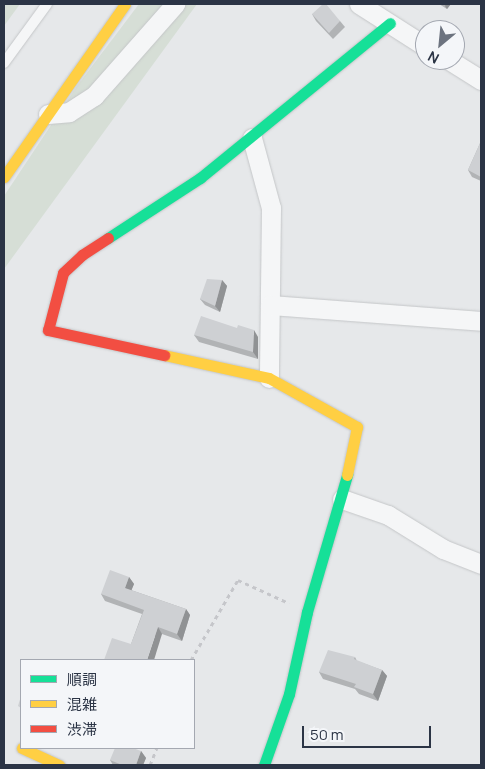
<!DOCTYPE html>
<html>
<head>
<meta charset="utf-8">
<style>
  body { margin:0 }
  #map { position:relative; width:485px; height:769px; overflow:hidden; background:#e6e8ea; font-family:Manrope,"Noto Sans JP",sans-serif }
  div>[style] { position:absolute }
  .green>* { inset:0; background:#d6ded6 }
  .path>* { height:3px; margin-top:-1.5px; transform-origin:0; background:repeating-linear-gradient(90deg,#c5c6ca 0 4px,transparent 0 8px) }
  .roads { filter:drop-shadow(0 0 1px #c4c6c8) drop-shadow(0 0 1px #c4c6c8) }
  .lane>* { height:10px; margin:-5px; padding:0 5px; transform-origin:5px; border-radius:5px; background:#f5f6f7 }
  .street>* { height:19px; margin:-9.5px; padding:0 9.5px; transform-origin:9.5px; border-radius:9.5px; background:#f5f6f7 }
  .fast>* { height:11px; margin:-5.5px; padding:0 5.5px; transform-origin:5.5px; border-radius:5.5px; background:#16e098 }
  .slow>* { height:11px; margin:-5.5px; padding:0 5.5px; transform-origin:5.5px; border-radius:5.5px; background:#ffcf43 }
  .jam>* { height:11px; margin:-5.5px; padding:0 5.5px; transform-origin:5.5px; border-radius:5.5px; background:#f24e42 }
  .wall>* { inset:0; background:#b1b3b5 }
  .shaded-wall>* { inset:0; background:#909294 }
  .building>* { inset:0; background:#ced0d3 }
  span { translate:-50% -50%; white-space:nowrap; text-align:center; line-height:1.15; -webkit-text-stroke:4.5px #f4f6f9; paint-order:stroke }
  .frame { position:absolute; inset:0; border:5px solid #2b3445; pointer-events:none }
  .legend { position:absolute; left:20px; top:659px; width:175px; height:90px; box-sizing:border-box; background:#f4f6f9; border:1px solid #a4a8b1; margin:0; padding:6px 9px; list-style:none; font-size:15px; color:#2b3445 }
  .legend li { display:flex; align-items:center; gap:10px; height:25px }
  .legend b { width:25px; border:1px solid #a4a8b1 }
  .north { position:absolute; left:415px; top:20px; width:50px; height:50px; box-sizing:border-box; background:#f4f6f9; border:1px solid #a4a8b1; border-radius:50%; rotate:208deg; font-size:14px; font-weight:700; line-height:20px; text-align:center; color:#2b3445 }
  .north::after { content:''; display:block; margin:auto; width:18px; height:22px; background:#6c737f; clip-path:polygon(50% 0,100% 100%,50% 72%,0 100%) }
  .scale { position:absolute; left:302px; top:726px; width:129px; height:22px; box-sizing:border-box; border:2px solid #2b3445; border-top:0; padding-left:6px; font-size:15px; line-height:18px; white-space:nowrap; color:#2b3445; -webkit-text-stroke:4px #f4f6f9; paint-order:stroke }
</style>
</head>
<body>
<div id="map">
  <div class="green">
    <i style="clip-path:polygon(4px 4px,20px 4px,4px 26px)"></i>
    <i style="clip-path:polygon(139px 4px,197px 4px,4px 269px,4px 196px,77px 86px)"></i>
  </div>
  <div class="path">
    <i style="left:191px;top:660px;width:93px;rotate:-59.6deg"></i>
    <i style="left:238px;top:580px;width:56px;rotate:24.3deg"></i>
    <i style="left:150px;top:765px;width:18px;rotate:-68deg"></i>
  </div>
  <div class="roads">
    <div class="lane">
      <i style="left:4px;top:63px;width:73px;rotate:-53.9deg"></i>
    </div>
    <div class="street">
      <i style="left:359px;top:4px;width:78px;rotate:32.5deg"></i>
      <i style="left:449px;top:60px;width:38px;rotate:32deg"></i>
      <i style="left:48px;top:114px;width:21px;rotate:-5deg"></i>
      <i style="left:69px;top:112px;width:30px;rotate:-33deg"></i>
      <i style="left:94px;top:96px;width:123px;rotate:-48.6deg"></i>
      <i style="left:252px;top:138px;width:73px;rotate:74.8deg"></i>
      <i style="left:271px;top:208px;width:170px;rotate:90.7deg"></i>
      <i style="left:270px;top:305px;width:212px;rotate:4.3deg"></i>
      <i style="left:342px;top:499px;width:49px;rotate:19.2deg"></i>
      <i style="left:388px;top:515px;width:65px;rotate:31.7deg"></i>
      <i style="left:443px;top:549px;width:41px;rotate:21.5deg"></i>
    </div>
    <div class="fast">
      <i style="left:108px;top:238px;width:110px;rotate:-33.1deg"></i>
      <i style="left:200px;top:178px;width:245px;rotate:-39.2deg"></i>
      <i style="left:264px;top:765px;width:75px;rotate:-70.6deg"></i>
      <i style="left:289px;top:694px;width:84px;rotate:-77.6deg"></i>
      <i style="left:307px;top:612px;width:143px;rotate:-73.7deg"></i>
    </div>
    <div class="slow">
      <i style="left:4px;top:177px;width:211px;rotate:-55deg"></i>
      <i style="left:164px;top:355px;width:107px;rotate:12.4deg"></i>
      <i style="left:269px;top:378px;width:101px;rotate:29.1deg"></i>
      <i style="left:357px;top:427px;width:49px;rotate:101.8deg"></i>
      <i style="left:22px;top:748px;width:41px;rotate:24.7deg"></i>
    </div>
    <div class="jam">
      <i style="left:108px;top:238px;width:31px;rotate:147deg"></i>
      <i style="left:82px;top:255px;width:26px;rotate:137deg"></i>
      <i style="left:63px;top:273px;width:59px;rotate:104.7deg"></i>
      <i style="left:48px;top:330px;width:119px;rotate:12.2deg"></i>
    </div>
  </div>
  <div class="wall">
    <i style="clip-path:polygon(439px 4px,451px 4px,447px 9px)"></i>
    <i style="clip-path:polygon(312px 14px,340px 21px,345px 27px,333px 39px,316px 21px)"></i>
    <i style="clip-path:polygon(481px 141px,481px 181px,472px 177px,468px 170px)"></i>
    <i style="clip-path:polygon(222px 280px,227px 286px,220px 312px,205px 305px,200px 299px)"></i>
    <i style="clip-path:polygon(237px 328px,258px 337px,258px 359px,199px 342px,194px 335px)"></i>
    <i style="clip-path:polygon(129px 577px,134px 584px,131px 590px,186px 609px,190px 615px,182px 641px,162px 634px,131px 644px,142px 614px,105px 601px,101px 594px)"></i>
    <i style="clip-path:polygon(355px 657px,357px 661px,382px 670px,387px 676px,378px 701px,359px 694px,355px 689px,323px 679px,319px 672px)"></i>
    <i style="clip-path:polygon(141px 751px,146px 758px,143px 765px,113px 765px,110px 760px)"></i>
  </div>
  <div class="shaded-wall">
    <i style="clip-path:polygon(446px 4px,451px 4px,447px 9px,445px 6px)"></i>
    <i style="clip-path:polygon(222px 280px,227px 286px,220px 312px,215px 306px)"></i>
    <i style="clip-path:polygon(254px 330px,258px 337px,258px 359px,253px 352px)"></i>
    <i style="clip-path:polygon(129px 577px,134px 584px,130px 594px,125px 588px)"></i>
    <i style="clip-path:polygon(186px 609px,190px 615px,182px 641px,177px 634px)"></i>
    <i style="clip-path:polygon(158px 627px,162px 634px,154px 660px,147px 660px)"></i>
    <i style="clip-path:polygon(382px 670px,387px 676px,378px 701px,373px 694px)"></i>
    <i style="clip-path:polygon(141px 751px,146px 758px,143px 765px,136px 765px)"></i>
  </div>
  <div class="building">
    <i style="clip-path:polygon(323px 4px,326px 4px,340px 21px,329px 33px,312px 14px)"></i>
    <i style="clip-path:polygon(481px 141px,481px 177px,468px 170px)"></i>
    <i style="clip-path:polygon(207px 279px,222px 280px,215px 306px,200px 299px)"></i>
    <i style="clip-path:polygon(201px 316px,237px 328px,238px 325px,254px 330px,253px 352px,194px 335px)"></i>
    <i style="clip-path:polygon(110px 570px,129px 577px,125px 588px,186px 609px,177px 634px,158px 627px,147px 660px,104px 660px,112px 638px,131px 644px,144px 610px,101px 594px)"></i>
    <i style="clip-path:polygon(328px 650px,355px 657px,354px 659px,382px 670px,373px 694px,354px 687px,356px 684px,319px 672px)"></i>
    <i style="clip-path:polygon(21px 696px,21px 708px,18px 706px)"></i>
    <i style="clip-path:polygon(115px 748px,133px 748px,141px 751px,136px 765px,122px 765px,110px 760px)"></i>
  </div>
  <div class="frame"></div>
  <ul class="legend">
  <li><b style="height:6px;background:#16e098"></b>順調</li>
  <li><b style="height:6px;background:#ffcf43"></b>混雑</li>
  <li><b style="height:6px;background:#f24e42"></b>渋滞</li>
  </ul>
  <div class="north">N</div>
  <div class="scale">50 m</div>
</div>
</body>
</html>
